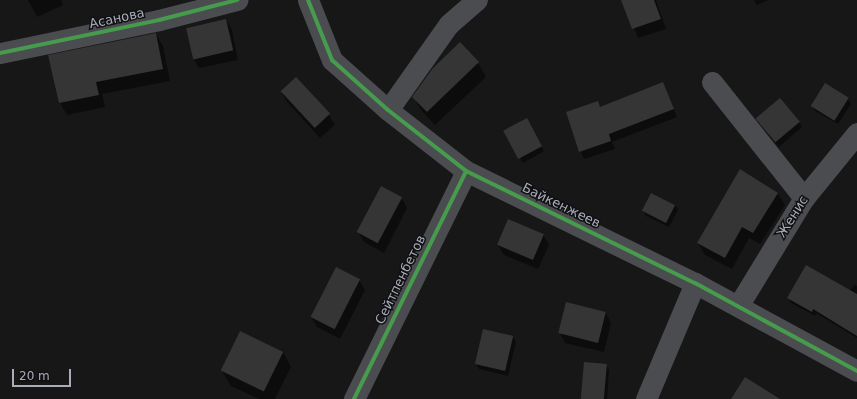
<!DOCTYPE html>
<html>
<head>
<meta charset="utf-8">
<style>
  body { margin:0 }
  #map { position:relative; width:857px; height:399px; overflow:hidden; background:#171717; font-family:"DejaVu Sans",sans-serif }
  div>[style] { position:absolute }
  .shadow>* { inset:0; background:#0007; transform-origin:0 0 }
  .building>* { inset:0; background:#353536; transform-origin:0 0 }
  .street>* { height:21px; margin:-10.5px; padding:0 10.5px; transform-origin:10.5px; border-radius:10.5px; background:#4b4c50 }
  .cycleway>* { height:4px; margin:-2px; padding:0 2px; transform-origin:2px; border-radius:2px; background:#469c4c }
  span { translate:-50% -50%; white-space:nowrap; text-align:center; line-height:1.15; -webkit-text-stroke:3px #111113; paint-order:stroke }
  .street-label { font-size:13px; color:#a8adb8 }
  .scale { position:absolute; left:12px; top:369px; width:59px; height:18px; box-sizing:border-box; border:2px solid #a8adb8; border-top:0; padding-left:5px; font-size:12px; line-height:14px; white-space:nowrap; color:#a8adb8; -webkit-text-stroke:3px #111113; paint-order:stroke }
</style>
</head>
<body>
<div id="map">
  <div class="shadow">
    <i style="clip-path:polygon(28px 0,61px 0,63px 5px,37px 17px)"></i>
    <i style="clip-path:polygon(623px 0,656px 0,666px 29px,638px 38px)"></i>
    <i style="clip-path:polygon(754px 0,769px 0,757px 5px)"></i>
    <i style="clip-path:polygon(226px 20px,232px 30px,238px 60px,199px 68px,193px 58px)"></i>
    <i style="clip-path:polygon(156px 34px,163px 46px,170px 81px,102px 94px,105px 107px,67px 115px,60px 103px,49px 56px)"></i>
    <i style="clip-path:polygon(478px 63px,486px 77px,435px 125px,422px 111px,413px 97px)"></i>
    <i style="clip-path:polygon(662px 83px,677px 117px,612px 142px,615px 149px,584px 159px,580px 151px,598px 103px,600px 108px)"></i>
    <i style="clip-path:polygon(281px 91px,329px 115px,335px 125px,320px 138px,287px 102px)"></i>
    <i style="clip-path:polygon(848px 99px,851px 104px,838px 124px,815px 111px,813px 106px)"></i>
    <i style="left:526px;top:119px;width:37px;height:24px;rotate:61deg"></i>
    <i style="clip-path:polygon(799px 122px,802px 127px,779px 147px,761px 124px)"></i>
    <i style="clip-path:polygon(741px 170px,778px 194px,785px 205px,760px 244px,749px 238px,732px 269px,705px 255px,698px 243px)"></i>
    <i style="clip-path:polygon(401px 197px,407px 208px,384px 253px,364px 242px,358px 232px)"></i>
    <i style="clip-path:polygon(675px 205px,678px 210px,669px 227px,646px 216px,643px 211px)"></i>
    <i style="clip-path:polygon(543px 235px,549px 245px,538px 269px,504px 255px,498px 245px)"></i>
    <i style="clip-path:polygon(337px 268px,359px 280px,365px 290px,340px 339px,317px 327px,311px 317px)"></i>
    <i style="clip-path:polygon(854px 285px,857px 286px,857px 338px,816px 313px,815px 316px,791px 303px,788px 298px,850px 291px)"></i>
    <i style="clip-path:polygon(606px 313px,611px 323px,604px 352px,565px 343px,560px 333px)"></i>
    <i style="clip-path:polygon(484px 330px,513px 337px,516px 342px,508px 376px,479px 369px,476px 364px)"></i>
    <i style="clip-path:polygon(283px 352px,291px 367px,275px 399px,259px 399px,231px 386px,222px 371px)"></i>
    <i style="clip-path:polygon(606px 365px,609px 370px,607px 399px,582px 399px)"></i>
  </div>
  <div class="building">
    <i style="clip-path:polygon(621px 0,654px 0,661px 19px,632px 29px)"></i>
    <i style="left:226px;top:19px;width:32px;height:41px;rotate:77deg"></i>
    <i style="clip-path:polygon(156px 33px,163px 69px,96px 82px,99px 95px,59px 103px,48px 55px)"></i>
    <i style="clip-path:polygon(460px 42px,479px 62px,427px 112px,412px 97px,433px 68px)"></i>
    <i style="left:296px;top:77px;width:50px;height:21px;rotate:47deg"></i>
    <i style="clip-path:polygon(663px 82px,674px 109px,609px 134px,611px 141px,579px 152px,566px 112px,598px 101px,600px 107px)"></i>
    <i style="left:825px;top:83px;width:28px;height:27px;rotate:32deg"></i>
    <i style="left:780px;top:98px;width:31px;height:32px;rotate:50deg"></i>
    <i style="left:527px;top:118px;width:32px;height:27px;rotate:62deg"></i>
    <i style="clip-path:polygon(740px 169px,778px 193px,753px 233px,742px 227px,725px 258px,697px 243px)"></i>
    <i style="left:381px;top:186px;width:24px;height:52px;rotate:28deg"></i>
    <i style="left:651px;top:193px;width:27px;height:20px;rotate:27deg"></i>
    <i style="left:508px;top:219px;width:39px;height:28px;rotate:23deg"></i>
    <i style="clip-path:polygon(806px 265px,857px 294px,857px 336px,813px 309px,812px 312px,787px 298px)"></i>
    <i style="left:336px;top:267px;width:27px;height:56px;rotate:27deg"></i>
    <i style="left:566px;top:302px;width:41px;height:32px;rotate:14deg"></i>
    <i style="left:483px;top:329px;width:31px;height:36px;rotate:13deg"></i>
    <i style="left:240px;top:331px;width:48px;height:44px;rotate:26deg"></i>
    <i style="left:584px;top:362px;width:23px;height:37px;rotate:5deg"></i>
    <i style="clip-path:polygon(745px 377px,780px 399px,731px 399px)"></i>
  </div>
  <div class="street">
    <i style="left:308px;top:0;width:65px;rotate:68.2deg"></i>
    <i style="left:332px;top:60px;width:75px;rotate:41.8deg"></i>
    <i style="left:388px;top:110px;width:99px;rotate:38deg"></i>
    <i style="left:466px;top:171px;width:255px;rotate:26.1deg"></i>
    <i style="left:695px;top:283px;width:184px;rotate:28.5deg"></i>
    <i style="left:0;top:53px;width:162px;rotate:-11.7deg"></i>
    <i style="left:159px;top:20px;width:81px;rotate:-14.4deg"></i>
    <i style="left:712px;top:82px;width:148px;rotate:51.6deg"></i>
    <i style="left:388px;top:110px;width:105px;rotate:-54.7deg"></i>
    <i style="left:449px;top:24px;width:37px;rotate:-41deg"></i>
    <i style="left:738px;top:306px;width:127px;rotate:-58.6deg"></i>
    <i style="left:804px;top:198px;width:84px;rotate:-50.8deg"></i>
    <i style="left:354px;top:399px;width:254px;rotate:-63.8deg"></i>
    <i style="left:646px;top:399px;width:126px;rotate:-67.1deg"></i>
  </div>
  <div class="cycleway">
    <i style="left:308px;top:0;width:65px;rotate:68.2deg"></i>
    <i style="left:332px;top:60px;width:75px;rotate:41.8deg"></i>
    <i style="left:388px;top:110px;width:99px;rotate:38deg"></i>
    <i style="left:466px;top:171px;width:255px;rotate:26.1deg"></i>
    <i style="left:695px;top:283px;width:184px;rotate:28.5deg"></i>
    <i style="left:0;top:53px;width:162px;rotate:-11.7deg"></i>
    <i style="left:159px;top:20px;width:81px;rotate:-14.4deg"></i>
    <i style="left:354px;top:399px;width:254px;rotate:-63.8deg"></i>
  </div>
  <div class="street-label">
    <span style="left:117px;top:19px;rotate:-12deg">Асанова</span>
    <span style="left:561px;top:206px;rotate:26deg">Байкенжеев</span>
    <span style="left:793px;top:217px;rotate:-58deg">Женис</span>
    <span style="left:401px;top:280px;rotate:-64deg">Сейтпенбетов</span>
  </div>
  <div class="scale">20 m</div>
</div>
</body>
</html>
